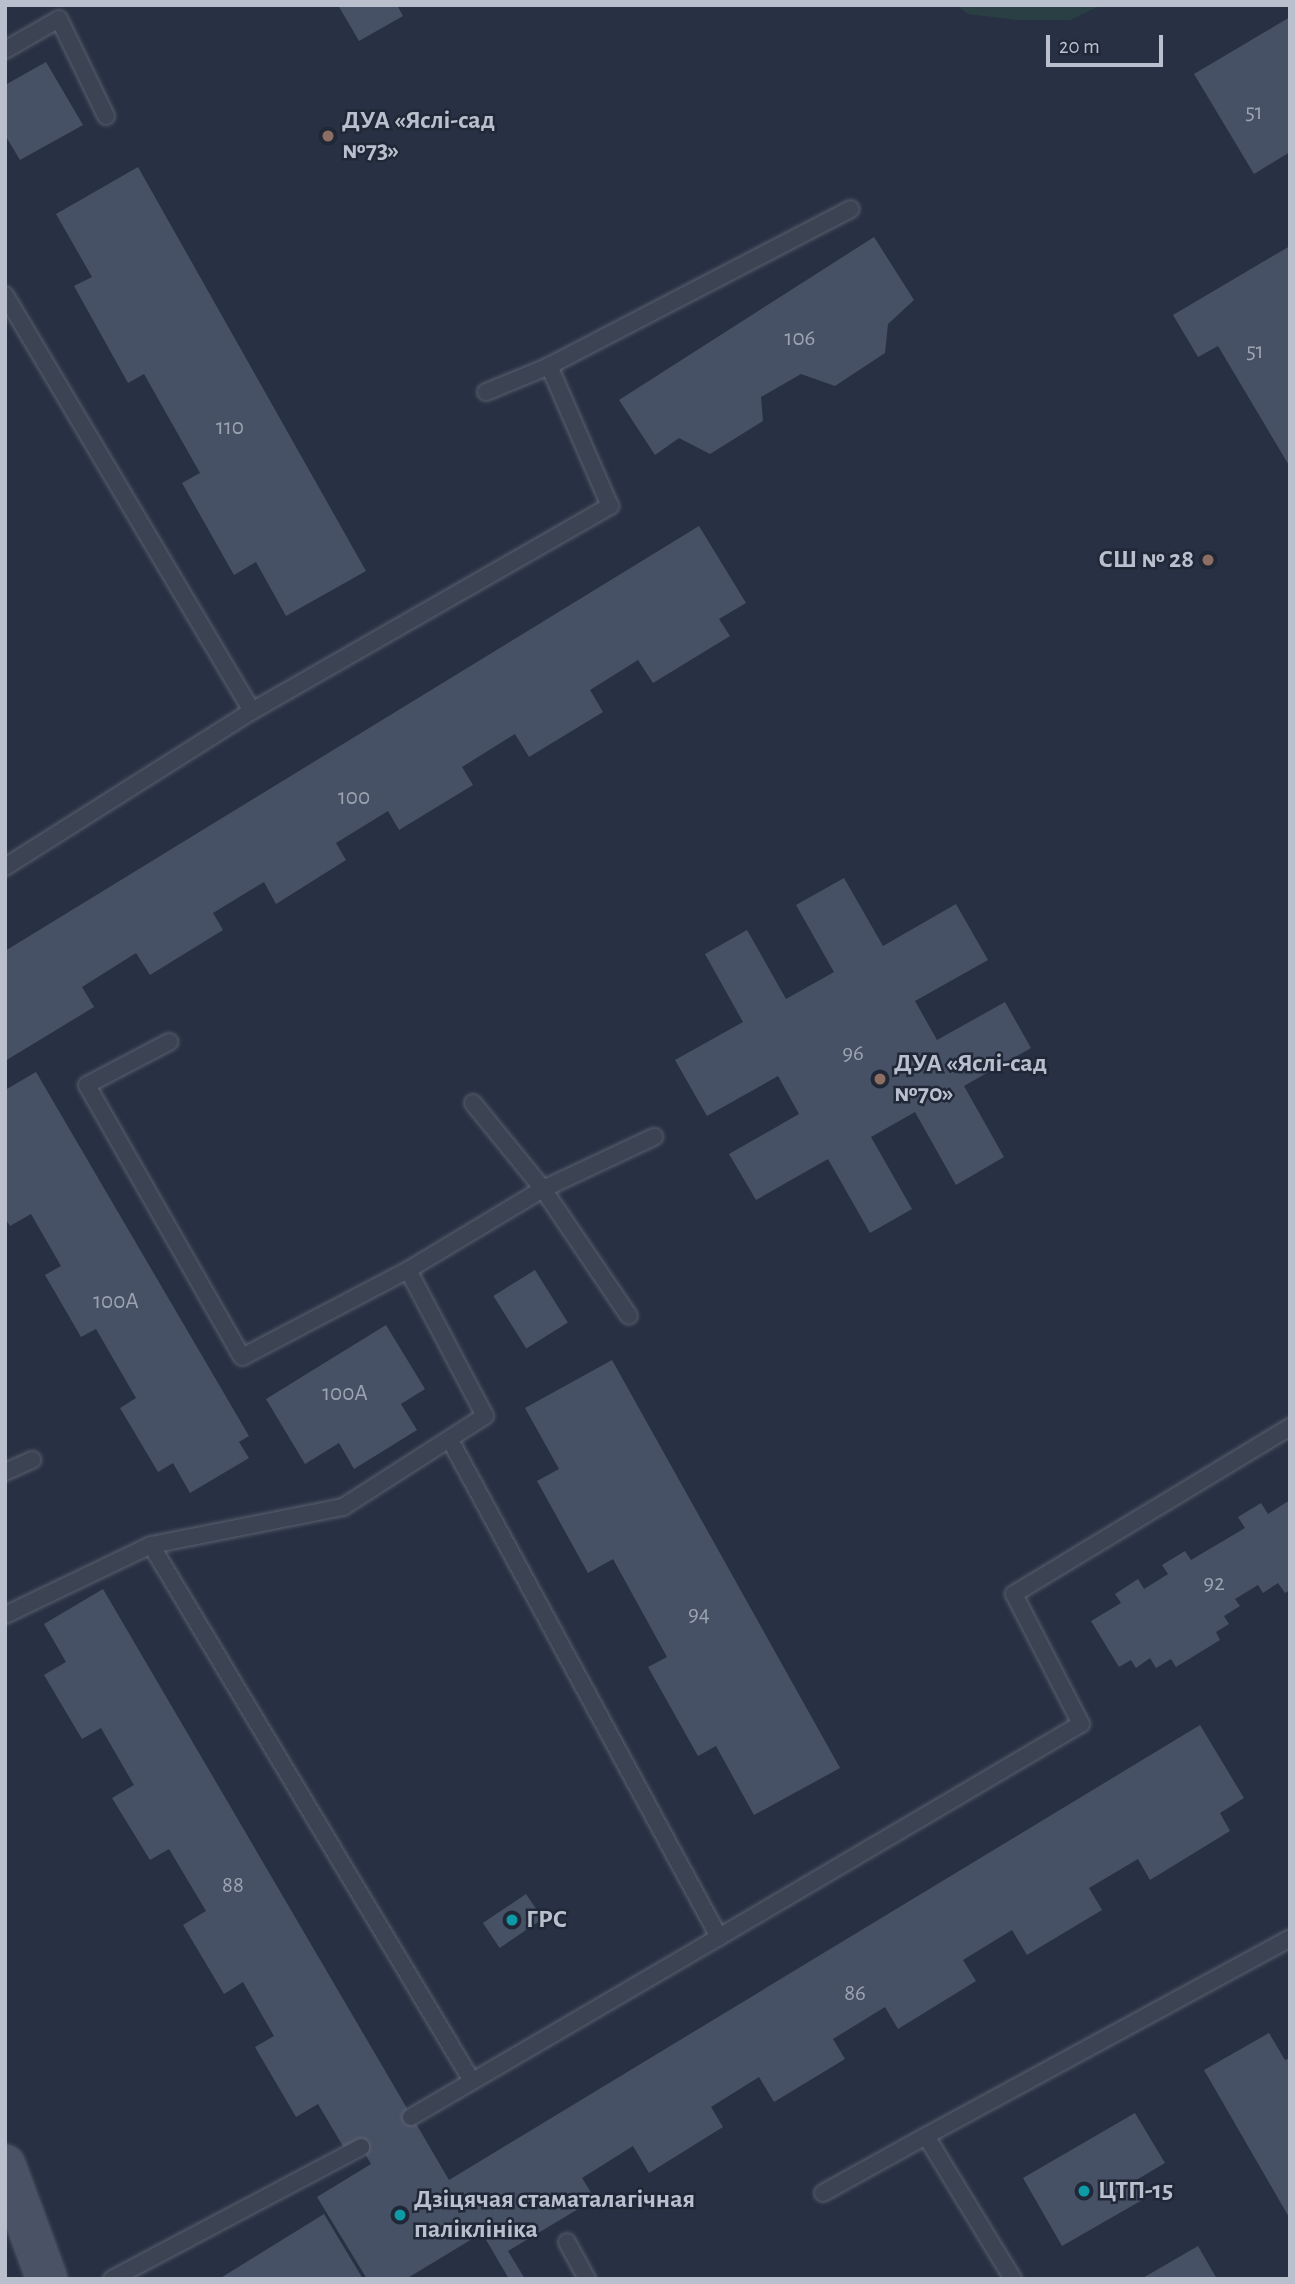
<!DOCTYPE html>
<html>
<head>
<meta charset="utf-8">
<style>
  body { margin:0 }
  #map { position:relative; width:1295px; height:2284px; overflow:hidden; background:#283143; font-family:"Alegreya Sans",sans-serif }
  div>[style] { position:absolute }
  .green>* { inset:0; background:#2a3f44 }
  .building>* { inset:0; background:#475165; transform-origin:0 0 }
  .roads { filter:drop-shadow(0 0 2px #5a6170) drop-shadow(0 0 2px #5a6170) }
  .lane>* { height:16px; margin:-8px; padding:0 8px; transform-origin:8px; border-radius:8px; background:#3c4353 }
  .secondary>* { height:38px; margin:-19px; padding:0 19px; transform-origin:19px; border-radius:19px; background:#4a5266 }
  .dots>* { width:19px; height:19px; translate:-50% -50%; box-sizing:border-box; border:4px solid #202838; border-radius:50% }
  span { translate:-50% -50%; white-space:nowrap; text-align:center; line-height:1.15; -webkit-text-stroke:5px #202838; paint-order:stroke }
  .number-label { font-size:23px; color:#9ca4b2 }
  .number-label span { -webkit-text-stroke-width:0 }
  .poi-label { font-size:26px; color:#b9bfcc; font-weight:700 }
  .left { translate:0 -50%; text-align:left }
  .right { translate:-100% -50%; text-align:right }
  .frame { position:absolute; inset:0; border:7px solid #b9bfcc; pointer-events:none }
  .scale { position:absolute; left:1046px; top:35px; width:117px; height:32px; box-sizing:border-box; border:4px solid #b9bfcc; border-top:0; padding-left:9px; font-size:21px; line-height:24px; white-space:nowrap; color:#b9bfcc; -webkit-text-stroke:5px #202838; paint-order:stroke }
</style>
</head>
<body>
<div id="map">
  <div class="green">
    <i style="clip-path:polygon(956px 5px,1102px 5px,1070px 20px,1018px 20px,968px 14px)"></i>
  </div>
  <div class="building">
    <i style="clip-path:polygon(338px 5px,397px 5px,403px 16px,359px 41px)"></i>
    <i style="clip-path:polygon(1290px 17px,1290px 152px,1254px 174px,1194px 74px)"></i>
    <i style="clip-path:polygon(46px 62px,83px 125px,20px 160px,5px 135px,5px 85px)"></i>
    <i style="clip-path:polygon(138px 167px,366px 571px,286px 616px,256px 562px,234px 575px,182px 483px,200px 473px,144px 374px,128px 383px,74px 286px,92px 277px,56px 214px)"></i>
    <i style="clip-path:polygon(874px 237px,914px 300px,888px 324px,885px 353px,835px 386px,801px 374px,761px 397px,763px 421px,710px 454px,679px 438px,655px 455px,619px 400px)"></i>
    <i style="clip-path:polygon(1290px 246px,1290px 467px,1218px 346px,1198px 357px,1173px 315px)"></i>
    <i style="clip-path:polygon(699px 526px,746px 603px,719px 619px,730px 636px,653px 683px,638px 660px,590px 690px,603px 712px,529px 757px,515px 734px,462px 767px,473px 785px,399px 830px,388px 811px,336px 843px,346px 860px,276px 904px,264px 882px,213px 913px,223px 930px,150px 975px,136px 953px,82px 987px,94px 1007px,5px 1061px,5px 951px)"></i>
    <i style="clip-path:polygon(844px 878px,883px 946px,956px 904px,988px 960px,915px 1001px,937px 1040px,1005px 1002px,1031px 1048px,964px 1086px,1004px 1157px,956px 1185px,915px 1112px,871px 1137px,912px 1209px,870px 1233px,828px 1159px,756px 1200px,729px 1154px,799px 1114px,778px 1076px,707px 1116px,675px 1060px,743px 1022px,705px 954px,747px 930px,786px 999px,834px 972px,796px 905px)"></i>
    <i style="clip-path:polygon(36px 1072px,249px 1436px,239px 1442px,249px 1458px,190px 1493px,173px 1463px,158px 1472px,120px 1408px,136px 1398px,96px 1329px,81px 1337px,45px 1275px,61px 1266px,31px 1214px,10px 1226px,5px 1218px,5px 1090px)"></i>
    <i style="left:535px;top:1270px;width:62px;height:49px;rotate:58deg"></i>
    <i style="clip-path:polygon(386px 1325px,425px 1389px,401px 1404px,417px 1430px,354px 1469px,339px 1443px,305px 1464px,266px 1399px)"></i>
    <i style="clip-path:polygon(612px 1360px,840px 1768px,754px 1815px,716px 1746px,698px 1756px,648px 1667px,667px 1657px,613px 1559px,588px 1573px,537px 1481px,559px 1469px,525px 1408px)"></i>
    <i style="clip-path:polygon(1290px 1500px,1290px 1590px,1285px 1593px,1278px 1583px,1263px 1593px,1258px 1585px,1235px 1599px,1240px 1606px,1224px 1616px,1229px 1624px,1216px 1632px,1220px 1640px,1176px 1667px,1171px 1659px,1156px 1668px,1150px 1658px,1136px 1668px,1131px 1660px,1119px 1667px,1091px 1621px,1121px 1603px,1115px 1594px,1138px 1579px,1144px 1589px,1168px 1574px,1162px 1565px,1185px 1551px,1191px 1560px,1245px 1528px,1238px 1517px,1261px 1503px,1268px 1514px)"></i>
    <i style="clip-path:polygon(103px 1589px,449px 2180px,1200px 1725px,1244px 1798px,1220px 1813px,1230px 1831px,1150px 1880px,1138px 1859px,1089px 1888px,1102px 1910px,1027px 1955px,1012px 1930px,963px 1960px,976px 1981px,898px 2029px,885px 2007px,833px 2039px,845px 2059px,774px 2102px,759px 2077px,711px 2107px,723px 2127px,649px 2173px,633px 2146px,582px 2178px,595px 2199px,508px 2251px,525px 2279px,509px 2279px,482px 2233px,406px 2279px,367px 2279px,317px 2197px,371px 2164px,361px 2147px,344px 2148px,318px 2104px,296px 2117px,255px 2047px,274px 2036px,243px 1982px,224px 1994px,183px 1925px,206px 1911px,169px 1849px,150px 1860px,112px 1798px,134px 1785px,101px 1728px,82px 1739px,44px 1675px,66px 1662px,44px 1624px)"></i>
    <i style="left:526px;top:1894px;width:30px;height:52px;rotate:56deg"></i>
    <i style="clip-path:polygon(1269px 2033px,1285px 2060px,1290px 2058px,1290px 2219px,1204px 2070px)"></i>
    <i style="clip-path:polygon(1135px 2113px,1165px 2163px,1133px 2182px,1144px 2199px,1062px 2246px,1023px 2178px)"></i>
    <i style="clip-path:polygon(324px 2214px,363px 2279px,219px 2279px)"></i>
    <i style="clip-path:polygon(1198px 2246px,1217px 2279px,1141px 2279px)"></i>
  </div>
  <div class="roads">
    <div class="lane">
      <i style="left:5px;top:50px;width:62px;rotate:-29.9deg"></i>
      <i style="left:59px;top:19px;width:108px;rotate:64.1deg"></i>
      <i style="left:5px;top:295px;width:484px;rotate:59.3deg"></i>
      <i style="left:486px;top:392px;width:68px;rotate:-22.4deg"></i>
      <i style="left:5px;top:867px;width:292px;rotate:-32.3deg"></i>
      <i style="left:252px;top:711px;width:413px;rotate:-29.8deg"></i>
      <i style="left:610px;top:506px;width:153px;rotate:-113.5deg"></i>
      <i style="left:549px;top:366px;width:340px;rotate:-27.5deg"></i>
      <i style="left:473px;top:1103px;width:111px;rotate:50.9deg"></i>
      <i style="left:543px;top:1189px;width:123px;rotate:-25.1deg"></i>
      <i style="left:408px;top:1270px;width:157px;rotate:-31deg"></i>
      <i style="left:543px;top:1189px;width:153px;rotate:55.9deg"></i>
      <i style="left:5px;top:1472px;width:30px;rotate:-24deg"></i>
      <i style="left:151px;top:1545px;width:196px;rotate:-11.2deg"></i>
      <i style="left:343px;top:1507px;width:169px;rotate:-32.7deg"></i>
      <i style="left:485px;top:1416px;width:165px;rotate:-117.8deg"></i>
      <i style="left:408px;top:1270px;width:187px;rotate:152.3deg"></i>
      <i style="left:242px;top:1357px;width:313px;rotate:-119.7deg"></i>
      <i style="left:87px;top:1085px;width:93px;rotate:-27.7deg"></i>
      <i style="left:5px;top:1615px;width:162px;rotate:-25.6deg"></i>
      <i style="left:151px;top:1545px;width:625px;rotate:59.08deg"></i>
      <i style="left:719px;top:1937px;width:420px;rotate:-30.5deg"></i>
      <i style="left:1081px;top:1724px;width:146px;rotate:-117.3deg"></i>
      <i style="left:1014px;top:1594px;width:323px;rotate:-31.2deg"></i>
      <i style="left:411px;top:2117px;width:357px;rotate:-30.3deg"></i>
      <i style="left:719px;top:1937px;width:565px;rotate:-118.42deg"></i>
      <i style="left:823px;top:2193px;width:118px;rotate:-29deg"></i>
      <i style="left:567px;top:2242px;width:42px;rotate:61.6deg"></i>
      <i style="left:112px;top:2279px;width:282px;rotate:-27.9deg"></i>
      <i style="left:1013px;top:2279px;width:167px;rotate:-121.3deg"></i>
      <i style="left:926px;top:2136px;width:414px;rotate:-28.5deg"></i>
    </div>
    <div class="secondary">
      <i style="left:5px;top:2165px;width:121px;rotate:69.8deg"></i>
    </div>
  </div>
  <div class="dots">
    <i style="left:328px;top:136px;background:#8d6e63"></i>
    <i style="left:1208px;top:560px;background:#8d6e63"></i>
    <i style="left:880px;top:1079px;background:#8d6e63"></i>
    <i style="left:512px;top:1920px;background:#0f9aa8"></i>
    <i style="left:1084px;top:2191px;background:#0f9aa8"></i>
    <i style="left:400px;top:2215px;background:#0f9aa8"></i>
  </div>
  <div class="number-label">
    <span style="left:1254px;top:113px">51</span>
    <span style="left:800px;top:339px">106</span>
    <span style="left:1255px;top:352px">51</span>
    <span style="left:230px;top:428px">110</span>
    <span style="left:354px;top:798px">100</span>
    <span style="left:853px;top:1054px">96</span>
    <span style="left:116px;top:1302px">100А</span>
    <span style="left:345px;top:1394px">100А</span>
    <span style="left:1214px;top:1584px">92</span>
    <span style="left:699px;top:1615px">94</span>
    <span style="left:233px;top:1886px">88</span>
    <span style="left:855px;top:1994px">86</span>
  </div>
  <div class="poi-label">
    <span class="left" style="left:342px;top:136px">ДУА «Яслі-сад<br>№73»</span>
    <span class="right" style="left:1194px;top:560px">СШ № 28</span>
    <span class="left" style="left:894px;top:1079px">ДУА «Яслі-сад<br>№70»</span>
    <span class="left" style="left:526px;top:1920px">ГРС</span>
    <span class="left" style="left:1098px;top:2191px">ЦТП-15</span>
    <span class="left" style="left:414px;top:2215px">Дзіцячая стаматалагічная<br>паліклініка</span>
  </div>
  <div class="frame"></div>
  <div class="scale">20 m</div>
</div>
</body>
</html>
